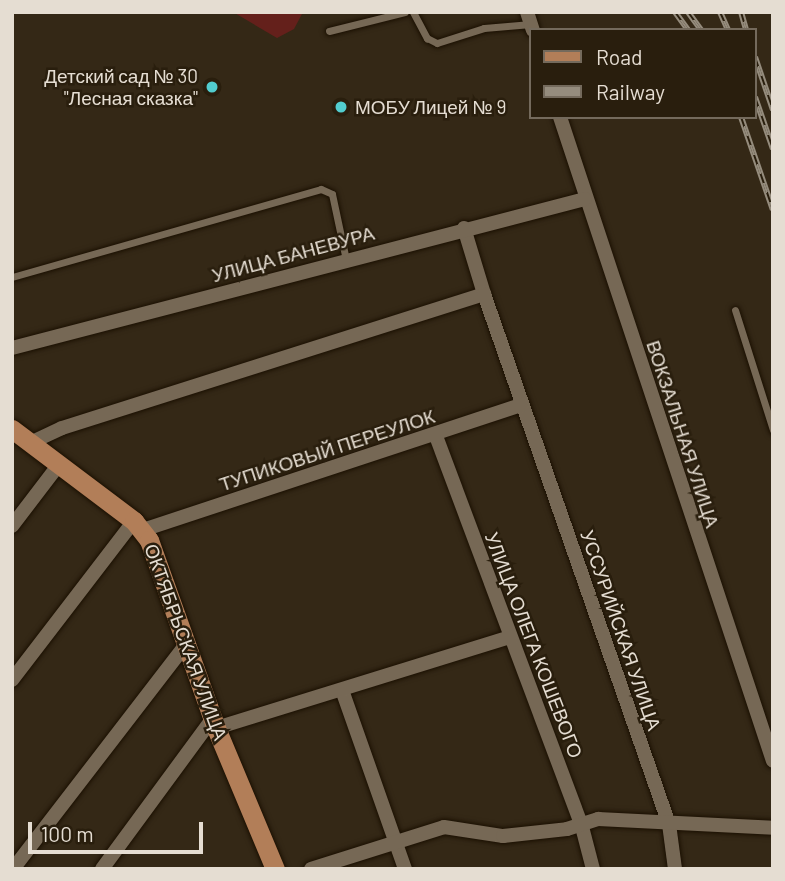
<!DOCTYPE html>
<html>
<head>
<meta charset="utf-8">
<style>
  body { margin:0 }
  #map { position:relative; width:785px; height:881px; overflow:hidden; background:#342816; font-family:Barlow,sans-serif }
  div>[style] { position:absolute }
  .green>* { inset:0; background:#64201b }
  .roads { filter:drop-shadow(0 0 2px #1b1002) drop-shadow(0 0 2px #1b1002) }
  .service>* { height:7px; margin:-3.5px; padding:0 3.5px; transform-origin:3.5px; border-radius:3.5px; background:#766855 }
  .minor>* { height:14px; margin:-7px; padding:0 7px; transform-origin:7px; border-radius:7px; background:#766855 }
  .primary>* { height:19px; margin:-9.5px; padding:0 9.5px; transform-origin:9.5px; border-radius:9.5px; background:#b27e58 }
  .rail>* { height:6px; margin-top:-3px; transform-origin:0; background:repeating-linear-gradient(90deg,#291e0d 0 10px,#958c7d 0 20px); box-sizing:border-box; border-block:2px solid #958c7d }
  .dots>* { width:19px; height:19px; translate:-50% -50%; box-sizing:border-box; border:4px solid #291e0d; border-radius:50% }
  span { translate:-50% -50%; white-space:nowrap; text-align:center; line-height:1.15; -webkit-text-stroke:5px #291e0d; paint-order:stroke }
  .poi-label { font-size:19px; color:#e5ddd2 }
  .right { translate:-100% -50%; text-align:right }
  .left { translate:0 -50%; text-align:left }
  .street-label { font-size:19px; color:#e5ddd2 }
  .frame { position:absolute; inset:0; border:14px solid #e5ddd2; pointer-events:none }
  .legend { position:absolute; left:529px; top:28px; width:228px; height:91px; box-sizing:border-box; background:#291e0d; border:2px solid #746a5c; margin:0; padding:9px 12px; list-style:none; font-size:21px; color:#e5ddd2 }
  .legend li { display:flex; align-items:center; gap:14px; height:35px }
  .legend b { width:35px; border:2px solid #746a5c }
  .scale { position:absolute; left:28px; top:822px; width:175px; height:32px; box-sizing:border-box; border:4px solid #e5ddd2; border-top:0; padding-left:9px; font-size:21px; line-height:24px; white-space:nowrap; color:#e5ddd2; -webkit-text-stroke:5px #291e0d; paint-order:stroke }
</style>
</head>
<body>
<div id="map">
  <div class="green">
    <i style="clip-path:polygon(233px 12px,303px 12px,294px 29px,277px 38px)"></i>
  </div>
  <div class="roads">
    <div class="service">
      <i style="left:413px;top:12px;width:30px;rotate:62deg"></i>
      <i style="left:427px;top:38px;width:11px;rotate:27deg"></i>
      <i style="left:437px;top:43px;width:49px;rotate:-17.7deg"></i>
      <i style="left:484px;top:28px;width:47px;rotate:-4.9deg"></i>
      <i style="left:329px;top:31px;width:78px;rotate:-14deg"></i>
      <i style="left:12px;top:277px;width:321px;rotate:-15.9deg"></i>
      <i style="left:321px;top:189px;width:12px;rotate:24deg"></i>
      <i style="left:332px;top:194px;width:67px;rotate:78deg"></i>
      <i style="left:735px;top:310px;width:126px;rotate:72.4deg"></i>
    </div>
    <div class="minor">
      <i style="left:527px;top:12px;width:19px;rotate:72deg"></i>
      <i style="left:560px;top:117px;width:678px;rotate:71.7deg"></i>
      <i style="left:464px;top:228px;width:69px;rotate:73.1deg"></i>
      <i style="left:12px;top:348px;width:592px;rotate:-14.58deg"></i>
      <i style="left:436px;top:436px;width:413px;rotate:69.5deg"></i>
      <i style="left:581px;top:823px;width:48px;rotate:75.4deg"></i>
      <i style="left:30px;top:443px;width:35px;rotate:-25deg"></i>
      <i style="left:62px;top:428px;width:443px;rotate:-17.6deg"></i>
      <i style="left:484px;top:294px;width:561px;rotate:70.76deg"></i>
      <i style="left:669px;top:824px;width:45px;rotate:82.4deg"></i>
      <i style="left:12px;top:526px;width:79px;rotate:-52.7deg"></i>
      <i style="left:143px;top:530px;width:399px;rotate:-18.3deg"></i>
      <i style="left:12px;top:680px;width:200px;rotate:-52.5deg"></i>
      <i style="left:342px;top:690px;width:190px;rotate:70.6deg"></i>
      <i style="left:216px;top:728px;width:308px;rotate:-17.2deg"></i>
      <i style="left:13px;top:869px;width:284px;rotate:-52.4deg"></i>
      <i style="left:102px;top:869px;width:187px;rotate:-53.7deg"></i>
      <i style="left:311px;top:869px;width:139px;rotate:-17.5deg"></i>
      <i style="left:444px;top:827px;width:60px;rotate:8.7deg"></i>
      <i style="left:503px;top:836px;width:64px;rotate:-6.2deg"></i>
      <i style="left:567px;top:829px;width:33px;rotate:-18deg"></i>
      <i style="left:598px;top:819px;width:175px;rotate:2.9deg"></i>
    </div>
    <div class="primary">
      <i style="left:12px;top:429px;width:153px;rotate:37deg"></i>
      <i style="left:134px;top:521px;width:24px;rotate:52deg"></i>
      <i style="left:149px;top:540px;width:200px;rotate:70.4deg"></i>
      <i style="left:216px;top:728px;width:153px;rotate:67.3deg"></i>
    </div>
  </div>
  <div class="rail">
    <i style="left:675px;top:12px;width:22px;rotate:54deg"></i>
    <i style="left:688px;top:12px;width:22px;rotate:54deg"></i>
    <i style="left:720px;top:12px;width:20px;rotate:66deg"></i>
    <i style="left:741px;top:12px;width:19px;rotate:74deg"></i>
    <i style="left:755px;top:57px;width:56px;rotate:71.2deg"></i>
    <i style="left:755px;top:97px;width:55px;rotate:70.9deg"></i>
    <i style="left:741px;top:117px;width:98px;rotate:71deg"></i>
  </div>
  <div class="dots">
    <i style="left:212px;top:87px;background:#52cdcf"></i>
    <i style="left:341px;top:107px;background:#52cdcf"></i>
  </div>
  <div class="poi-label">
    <span class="right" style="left:198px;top:87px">Детский сад № 30<br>"Лесная сказка"</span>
    <span class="left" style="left:355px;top:107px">МОБУ Лицей № 9</span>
  </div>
  <div class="street-label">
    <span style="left:293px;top:254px;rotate:-15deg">УЛИЦА БАНЕВУРА</span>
    <span style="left:683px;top:434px;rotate:72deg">ВОКЗАЛЬНАЯ УЛИЦА</span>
    <span style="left:327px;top:450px;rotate:-18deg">ТУПИКОВЫЙ ПЕРЕУЛОК</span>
    <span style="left:621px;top:630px;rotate:71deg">УССУРИЙСКАЯ УЛИЦА</span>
    <span style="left:186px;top:642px;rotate:70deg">ОКТЯБРЬСКАЯ УЛИЦА</span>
    <span style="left:534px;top:645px;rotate:69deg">УЛИЦА ОЛЕГА КОШЕВОГО</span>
  </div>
  <div class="frame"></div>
  <ul class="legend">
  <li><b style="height:9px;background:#b27e58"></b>Road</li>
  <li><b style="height:9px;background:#958c7d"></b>Railway</li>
  </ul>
  <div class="scale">100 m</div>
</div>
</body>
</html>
